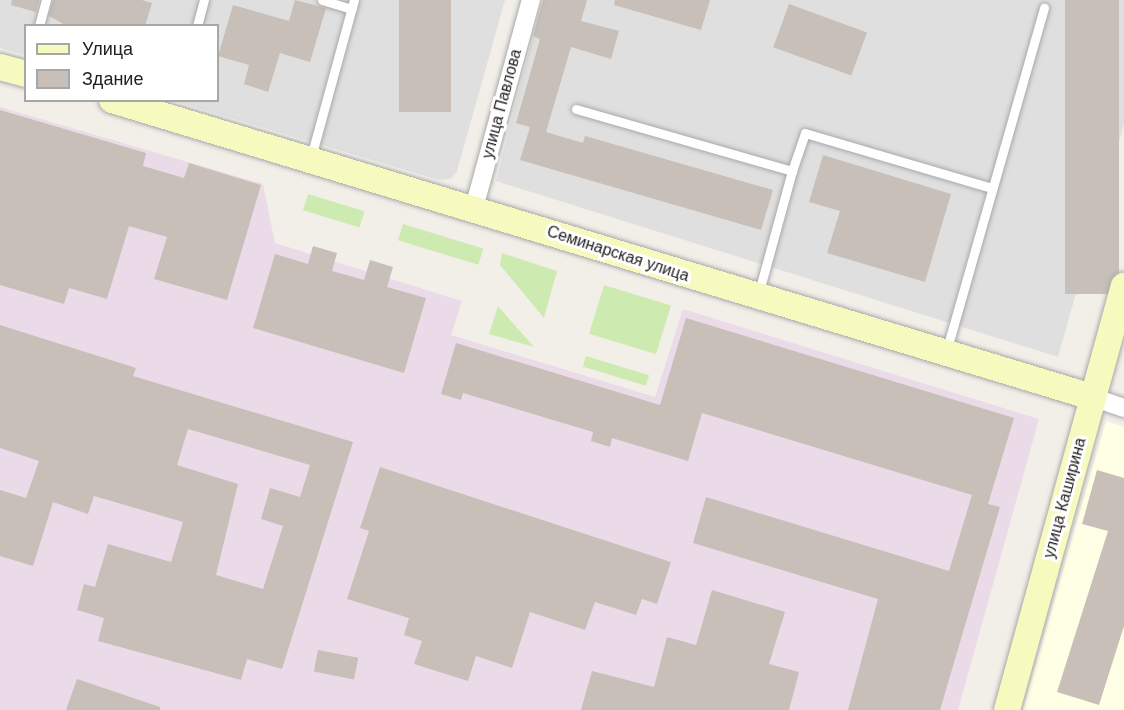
<!DOCTYPE html>
<html>
<head>
<meta charset="utf-8">
<style>
  body { margin:0 }
  #map { position:relative; width:1124px; height:710px; overflow:hidden; background:#f2efe9; font-family:Helvetica,sans-serif }
  div>[style] { position:absolute }
  .residential>* { inset:0; background:#e0dfdf }
  .industrial>* { inset:0; background:#ebdbe8 }
  .education>* { inset:0; background:#ffffe5 }
  .grass>* { inset:0; background:#cdebb0; transform-origin:0 0 }
  .building>* { inset:0; background:#c7bfb8; transform-origin:0 0 }
  .roads { filter:drop-shadow(0 0 2px #a9a9a9) drop-shadow(0 0 2px #a9a9a9) }
  .service>* { height:9px; margin:-4.5px; padding:0 4.5px; transform-origin:4.5px; border-radius:4.5px; background:#fff }
  .minor>* { height:18px; margin:-9px; padding:0 9px; transform-origin:9px; border-radius:9px; background:#fff }
  .secondary>* { height:26px; margin:-13px; padding:0 13px; transform-origin:13px; border-radius:13px; background:#f7fabf }
  span { translate:-50% -50%; white-space:nowrap; text-align:center; line-height:1.15; -webkit-text-stroke:6px #fff; paint-order:stroke }
  .street-label { font-size:16px; color:#222 }
  .legend { position:absolute; left:24px; top:24px; width:195px; height:78px; box-sizing:border-box; background:#fff; border:2px solid #a7a7a7; margin:0; padding:8px 10px; list-style:none; font-size:18px; color:#222 }
  .legend li { display:flex; align-items:center; gap:12px; height:30px }
  .legend b { width:30px; border:2px solid #a7a7a7 }
</style>
</head>
<body>
<div id="map">
  <div class="residential">
    <i style="clip-path:polygon(0 0,505px 0,457px 171px,451px 179px,439px 180px,175px 101px,218px 100px,218px 26px,26px 26px,25px 55px,0 48px)"></i>
    <i style="clip-path:polygon(542px 0,1124px 0,1124px 124px,1058px 357px,496px 181px)"></i>
  </div>
  <div class="industrial">
    <i style="clip-path:polygon(0 107px,263px 184px,275px 243px,462px 301px,451px 335px,655px 397px,683px 309px,1039px 419px,958px 710px,0 710px)"></i>
  </div>
  <div class="education">
    <i style="clip-path:polygon(1106px 421px,1124px 427px,1124px 710px,1023px 710px)"></i>
  </div>
  <div class="grass">
    <i style="left:308px;top:194px;width:59px;height:17px;rotate:17deg"></i>
    <i style="left:403px;top:224px;width:84px;height:17px;rotate:17deg"></i>
    <i style="clip-path:polygon(502px 253px,557px 271px,544px 318px,500px 265px)"></i>
    <i style="left:604px;top:285px;width:70px;height:51px;rotate:17deg"></i>
    <i style="clip-path:polygon(498px 306px,534px 347px,489px 334px)"></i>
    <i style="left:586px;top:356px;width:66px;height:11px;rotate:17deg"></i>
  </div>
  <div class="building">
    <i style="clip-path:polygon(12px 0,39px 0,36px 12px,11px 5px)"></i>
    <i style="clip-path:polygon(53px 0,142px 0,152px 3px,145px 26px,67px 26px,49px 16px)"></i>
    <i style="clip-path:polygon(295px 0,326px 8px,310px 62px,280px 53px,268px 92px,244px 84px,249px 65px,218px 56px,233px 5px,289px 21px)"></i>
    <i style="left:399px;top:0;width:52px;height:112px"></i>
    <i style="clip-path:polygon(543px 0,587px 0,581px 21px,619px 31px,611px 59px,571px 47px,546px 132px,583px 143px,585px 136px,773px 190px,761px 230px,520px 160px,530px 127px,516px 123px,540px 39px,533px 36px)"></i>
    <i style="clip-path:polygon(615px 0,710px 0,701px 30px,614px 5px)"></i>
    <i style="left:1065px;top:0;width:54px;height:294px"></i>
    <i style="left:789px;top:4px;width:83px;height:46px;rotate:20deg"></i>
    <i style="clip-path:polygon(0 110px,146px 153px,143px 166px,184px 178px,189px 163px,261px 185px,227px 300px,154px 279px,167px 237px,129px 226px,107px 299px,69px 288px,64px 304px,0 285px)"></i>
    <i style="clip-path:polygon(823px 155px,951px 194px,925px 282px,827px 253px,840px 211px,809px 202px)"></i>
    <i style="clip-path:polygon(313px 246px,337px 253px,332px 271px,364px 280px,370px 260px,393px 267px,387px 287px,426px 298px,404px 373px,253px 328px,275px 254px,308px 264px)"></i>
    <i style="clip-path:polygon(686px 318px,1014px 418px,988px 504px,1000px 507px,940px 710px,848px 710px,878px 599px,693px 543px,706px 497px,949px 571px,972px 495px,702px 413px,688px 461px,612px 438px,610px 447px,591px 441px,593px 432px,463px 393px,461px 400px,441px 394px,456px 343px,660px 405px)"></i>
    <i style="clip-path:polygon(evenodd,0 325px,136px 368px,133px 376px,353px 442px,282px 669px,247px 659px,241px 680px,98px 641px,104px 618px,77px 610px,84px 584px,95px 587px,108px 544px,171px 562px,183px 522px,94px 496px,88px 514px,53px 502px,33px 566px,0 556px,0 490px,26px 498px,39px 461px,0 448px,0 325px,188px 429px,310px 465px,300px 497px,270px 488px,261px 519px,283px 526px,263px 589px,216px 575px,238px 484px,177px 465px,188px 429px)"></i>
    <i style="clip-path:polygon(380px 467px,671px 562px,657px 604px,642px 599px,636px 615px,595px 602px,585px 630px,530px 612px,512px 668px,476px 656px,468px 681px,414px 664px,422px 641px,404px 635px,409px 618px,347px 599px,369px 531px,360px 528px)"></i>
    <i style="clip-path:polygon(1097px 470px,1124px 478px,1124px 626px,1099px 705px,1057px 692px,1108px 531px,1082px 524px)"></i>
    <i style="clip-path:polygon(712px 590px,785px 612px,769px 664px,799px 672px,789px 710px,581px 710px,592px 671px,654px 687px,667px 637px,696px 645px)"></i>
    <i style="left:318px;top:650px;width:41px;height:22px;rotate:11deg"></i>
    <i style="clip-path:polygon(77px 679px,160px 707px,160px 710px,66px 710px)"></i>
  </div>
  <div class="roads">
    <div class="service">
      <i style="left:322px;top:0;width:31px;rotate:17deg"></i>
      <i style="left:39px;top:26px;width:27px;rotate:-75deg"></i>
      <i style="left:197px;top:26px;width:27px;rotate:-75deg"></i>
      <i style="left:576px;top:109px;width:225px;rotate:16deg"></i>
      <i style="left:792px;top:171px;width:129px;rotate:105.3deg"></i>
      <i style="left:311px;top:157px;width:163px;rotate:-74.7deg"></i>
      <i style="left:792px;top:171px;width:40px;rotate:-71.1deg"></i>
      <i style="left:805px;top:133px;width:195px;rotate:16.4deg"></i>
      <i style="left:946px;top:352px;width:358px;rotate:-74.1deg"></i>
    </div>
    <div class="minor">
      <i style="left:474px;top:208px;width:216px;rotate:-74.7deg"></i>
      <i style="left:1092px;top:397px;width:34px;rotate:19deg"></i>
    </div>
    <div class="secondary">
      <i style="left:0;top:67px;width:27px;rotate:15deg"></i>
      <i style="left:112px;top:100px;width:1024px;rotate:16.86deg"></i>
      <i style="left:1007px;top:710px;width:440px;rotate:-74.6deg"></i>
    </div>
  </div>
  <div class="street-label">
    <span style="left:502px;top:104px;rotate:-75deg">улица Павлова</span>
    <span style="left:618px;top:254px;rotate:18deg">Семинарская улица</span>
    <span style="left:1065px;top:498px;rotate:-75deg">улица Каширина</span>
  </div>
  <ul class="legend">
  <li><b style="height:8px;background:#f7fabf"></b>Улица</li>
  <li><b style="height:16px;background:#c7bfb8"></b>Здание</li>
  </ul>
</div>
</body>
</html>
